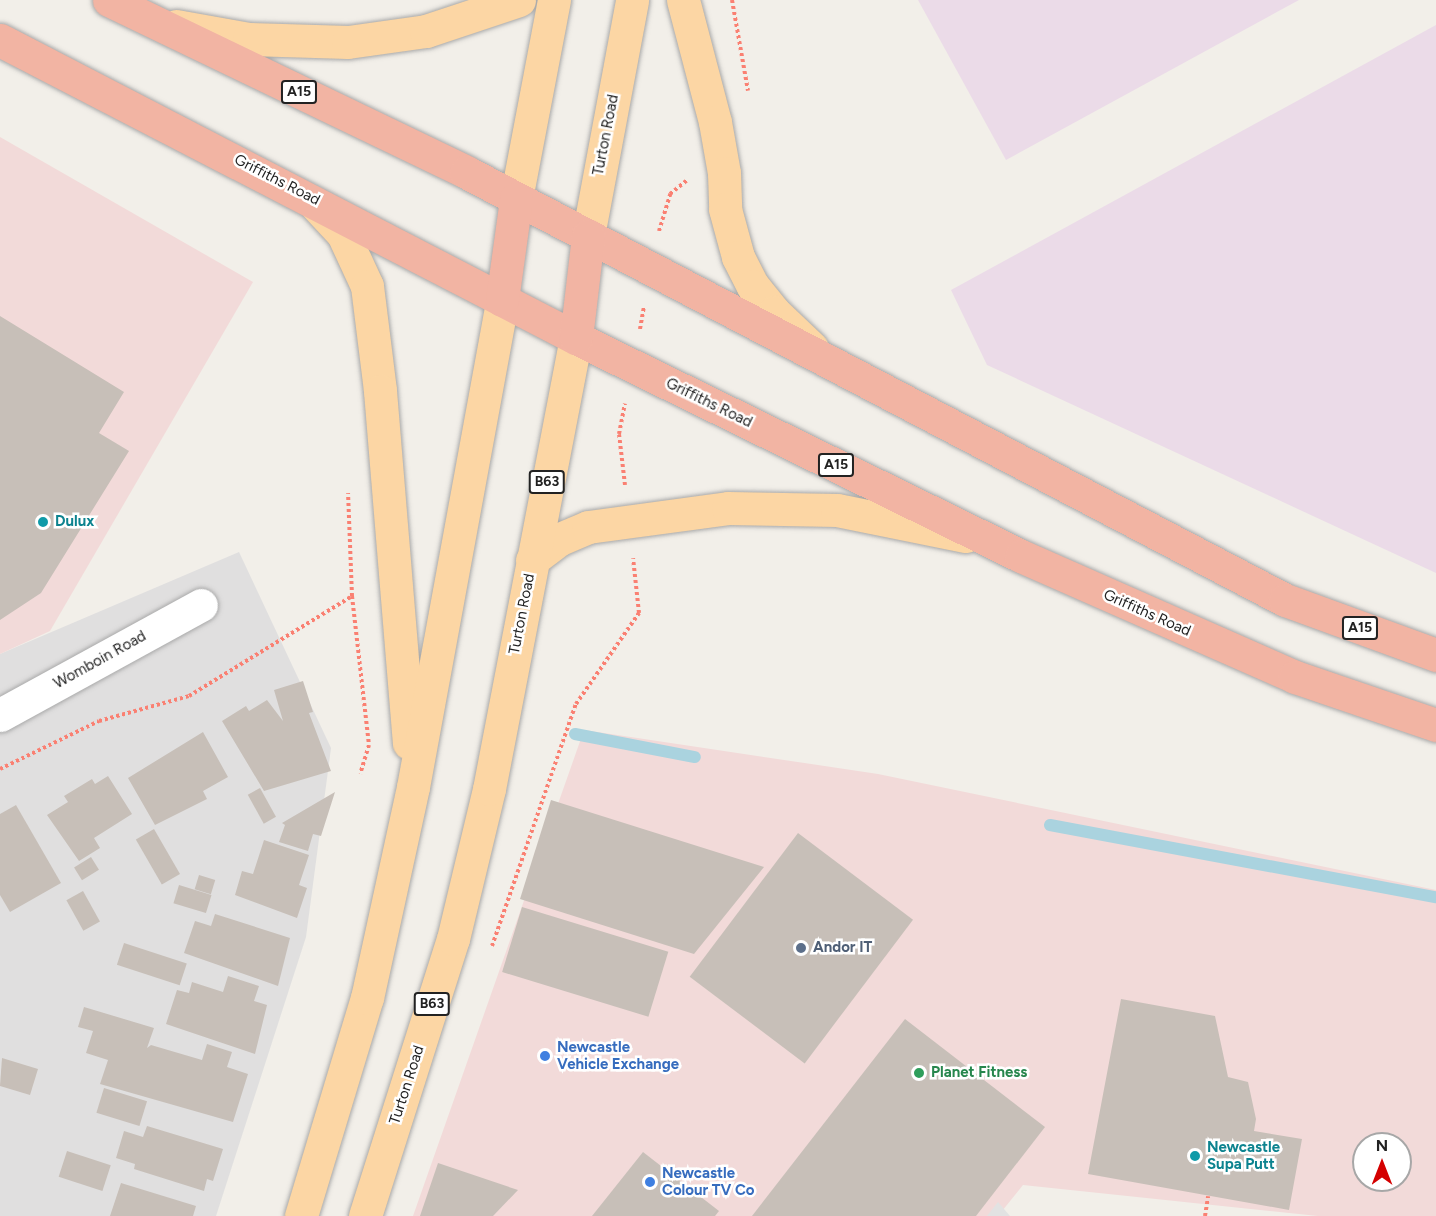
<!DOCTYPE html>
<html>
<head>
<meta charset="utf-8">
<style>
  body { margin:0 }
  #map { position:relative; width:1436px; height:1216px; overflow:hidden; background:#f2efe9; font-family:Figtree,sans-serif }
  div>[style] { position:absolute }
  .residential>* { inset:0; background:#e0dfdf }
  .commercial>* { inset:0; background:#f2dad9 }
  .industrial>* { inset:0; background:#ebdbe8 }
  .parking>* { inset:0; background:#e2e2e2 }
  .stream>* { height:12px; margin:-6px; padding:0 6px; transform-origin:6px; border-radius:6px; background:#aad3df }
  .building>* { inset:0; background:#c7bfb8; transform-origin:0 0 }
  .path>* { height:4px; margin-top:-2px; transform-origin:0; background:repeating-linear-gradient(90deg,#fa8072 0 3px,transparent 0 6px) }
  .roads { filter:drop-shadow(0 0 2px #a9a9a9) drop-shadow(0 0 2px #a9a9a9) }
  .minor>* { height:33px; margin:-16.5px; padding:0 16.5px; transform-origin:16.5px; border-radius:16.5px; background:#fff }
  .primary>* { height:33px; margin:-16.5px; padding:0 16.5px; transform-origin:16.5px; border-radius:16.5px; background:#fcd6a4 }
  .trunk>* { height:33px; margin:-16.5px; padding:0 16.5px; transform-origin:16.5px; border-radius:16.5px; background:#f2b4a3 }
  .dots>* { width:16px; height:16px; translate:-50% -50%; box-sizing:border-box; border:3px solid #fff; border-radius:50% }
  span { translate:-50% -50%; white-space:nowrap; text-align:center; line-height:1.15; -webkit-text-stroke:5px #fff; paint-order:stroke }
  .shield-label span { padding:2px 4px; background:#fff; border:2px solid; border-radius:4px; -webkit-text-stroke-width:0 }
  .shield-label { font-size:14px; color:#222; font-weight:700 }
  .street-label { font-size:15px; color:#222 }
  .culture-label { font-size:15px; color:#0d838f; font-weight:700 }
  .left { translate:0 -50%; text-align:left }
  .service-label { font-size:15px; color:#4e5e75; font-weight:700 }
  .shop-label { font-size:15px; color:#366cbe; font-weight:700 }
  .leisure-label { font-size:15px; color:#27864d; font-weight:700 }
  .north { position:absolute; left:1352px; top:1132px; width:60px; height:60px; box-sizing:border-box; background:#fff; border:2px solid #a7a7a7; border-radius:50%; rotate:0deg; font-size:16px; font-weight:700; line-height:24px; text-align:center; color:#222 }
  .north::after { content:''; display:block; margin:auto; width:21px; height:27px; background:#d40000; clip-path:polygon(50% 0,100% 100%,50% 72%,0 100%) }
</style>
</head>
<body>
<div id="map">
  <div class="residential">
    <i style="clip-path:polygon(239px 552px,331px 748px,306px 937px,216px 1216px,0 1216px,0 654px)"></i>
  </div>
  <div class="commercial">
    <i style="clip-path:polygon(0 137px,253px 282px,50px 631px,0 654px)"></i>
    <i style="clip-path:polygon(evenodd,584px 730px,878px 774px,1436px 890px,1436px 1216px,1318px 1216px,1023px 1185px,998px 1216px,413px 1216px,584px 730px,1364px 1144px,1400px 1144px,1400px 1180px,1364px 1180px,1364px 1144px)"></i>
  </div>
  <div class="industrial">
    <i style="clip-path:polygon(918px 0,1299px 0,1006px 160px)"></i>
    <i style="clip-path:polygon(1436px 25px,1436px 573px,987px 365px,951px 290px)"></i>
  </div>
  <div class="parking">
    <i style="clip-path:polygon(998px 1202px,1010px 1216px,987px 1216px)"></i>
  </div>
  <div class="stream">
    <i style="left:575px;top:734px;width:122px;rotate:10.9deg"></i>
    <i style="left:1050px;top:825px;width:393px;rotate:10.6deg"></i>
  </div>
  <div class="building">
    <i style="clip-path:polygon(0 316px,124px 392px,99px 433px,129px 451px,41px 593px,0 620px)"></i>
    <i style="clip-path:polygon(303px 681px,313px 712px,309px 713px,331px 771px,264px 791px,222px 721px,246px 706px,249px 711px,267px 700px,283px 721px,274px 690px)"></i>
    <i style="clip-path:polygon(203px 732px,228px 777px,203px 791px,207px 799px,155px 825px,128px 778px)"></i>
    <i style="clip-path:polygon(108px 776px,132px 814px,94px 838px,100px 848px,79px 861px,47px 815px,68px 802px,64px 796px,92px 779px,95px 784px)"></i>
    <i style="left:260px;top:788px;width:33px;height:14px;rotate:61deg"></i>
    <i style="clip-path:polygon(335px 792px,321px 836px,313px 834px,308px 851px,279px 842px,285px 825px,282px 823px)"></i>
    <i style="clip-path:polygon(551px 800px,764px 867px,694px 954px,520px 899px)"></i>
    <i style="clip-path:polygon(16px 805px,61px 883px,10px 912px,0 895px,0 814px)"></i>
    <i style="left:154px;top:829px;width:52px;height:21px;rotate:60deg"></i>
    <i style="left:798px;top:833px;width:144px;height:180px;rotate:37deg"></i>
    <i style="clip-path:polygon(264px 840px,309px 855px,299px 885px,307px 888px,297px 918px,235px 895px,242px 871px,253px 874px)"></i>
    <i style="left:91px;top:857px;width:15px;height:20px;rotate:58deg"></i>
    <i style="left:199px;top:875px;width:17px;height:15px;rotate:17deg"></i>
    <i style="left:179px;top:885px;width:34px;height:19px;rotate:17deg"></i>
    <i style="left:83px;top:891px;width:35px;height:19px;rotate:61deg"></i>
    <i style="left:522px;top:907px;width:153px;height:68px;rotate:17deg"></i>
    <i style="clip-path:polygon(215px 914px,290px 938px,278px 986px,184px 953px,195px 921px,211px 926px)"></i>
    <i style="left:124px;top:943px;width:66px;height:23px;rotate:18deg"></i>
    <i style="clip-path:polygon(228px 976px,259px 986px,254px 1001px,267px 1005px,255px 1054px,166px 1024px,177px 990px,189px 993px,192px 982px,223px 992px)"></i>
    <i style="clip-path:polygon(1121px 999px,1215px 1016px,1228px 1077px,1248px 1082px,1256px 1119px,1254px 1131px,1302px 1139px,1289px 1210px,1088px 1174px)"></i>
    <i style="clip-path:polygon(84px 1007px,154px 1028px,147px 1048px,151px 1045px,202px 1060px,207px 1044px,232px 1052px,227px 1067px,248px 1074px,233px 1122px,100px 1084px,108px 1060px,86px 1053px,93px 1031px,78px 1027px)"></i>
    <i style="clip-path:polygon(905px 1019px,1045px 1127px,976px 1216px,752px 1216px)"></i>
    <i style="clip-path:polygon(2px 1058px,38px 1069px,30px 1095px,0 1086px)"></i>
    <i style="left:104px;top:1088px;width:45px;height:26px;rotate:17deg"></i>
    <i style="clip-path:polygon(147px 1126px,223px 1149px,213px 1181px,207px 1179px,204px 1191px,134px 1169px,135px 1164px,116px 1158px,124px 1131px,143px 1137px)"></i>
    <i style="left:67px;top:1151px;width:46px;height:27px;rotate:18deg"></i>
    <i style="clip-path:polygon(643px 1152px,719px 1211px,715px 1216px,592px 1216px)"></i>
    <i style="clip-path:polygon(438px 1163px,518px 1190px,493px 1216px,420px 1216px)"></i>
    <i style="clip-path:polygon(121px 1183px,196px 1206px,193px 1216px,110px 1216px)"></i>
  </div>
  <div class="path">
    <i style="left:732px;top:0;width:92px;rotate:80deg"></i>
    <i style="left:659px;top:231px;width:39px;rotate:-73deg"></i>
    <i style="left:670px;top:194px;width:22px;rotate:-39deg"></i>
    <i style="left:640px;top:329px;width:23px;rotate:-80deg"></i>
    <i style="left:625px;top:485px;width:51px;rotate:-96.7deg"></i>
    <i style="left:619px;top:434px;width:31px;rotate:-79deg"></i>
    <i style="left:352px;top:596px;width:150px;rotate:83.5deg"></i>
    <i style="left:369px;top:745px;width:30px;rotate:107deg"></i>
    <i style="left:0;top:769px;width:110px;rotate:-25.9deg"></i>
    <i style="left:99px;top:721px;width:93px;rotate:-15.5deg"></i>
    <i style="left:189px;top:696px;width:191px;rotate:-31.5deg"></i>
    <i style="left:352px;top:596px;width:103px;rotate:-92.2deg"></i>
    <i style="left:492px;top:946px;width:256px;rotate:-70.9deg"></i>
    <i style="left:576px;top:704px;width:111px;rotate:-55.3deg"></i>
    <i style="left:639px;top:613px;width:55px;rotate:-96.2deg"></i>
    <i style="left:1205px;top:1216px;width:20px;rotate:-81deg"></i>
  </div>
  <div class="roads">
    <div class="minor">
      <i style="left:0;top:715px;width:229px;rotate:-28.7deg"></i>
    </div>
    <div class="primary">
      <i style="left:683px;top:0;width:126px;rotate:75.3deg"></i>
      <i style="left:715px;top:122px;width:52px;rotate:80deg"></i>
      <i style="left:724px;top:173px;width:36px;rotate:88deg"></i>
      <i style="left:725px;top:209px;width:50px;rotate:74.8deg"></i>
      <i style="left:738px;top:257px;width:33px;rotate:63deg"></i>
      <i style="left:753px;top:286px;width:33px;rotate:51deg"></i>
      <i style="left:774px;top:312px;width:52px;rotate:43.5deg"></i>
      <i style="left:176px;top:26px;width:74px;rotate:10.1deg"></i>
      <i style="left:249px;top:39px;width:99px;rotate:1.7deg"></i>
      <i style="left:348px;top:42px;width:79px;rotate:-8deg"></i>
      <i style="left:426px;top:31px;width:98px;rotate:-18.4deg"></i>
      <i style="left:516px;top:199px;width:203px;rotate:-79.2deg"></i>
      <i style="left:315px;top:204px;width:41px;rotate:47deg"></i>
      <i style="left:343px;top:234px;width:57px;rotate:65.2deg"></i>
      <i style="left:367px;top:286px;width:106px;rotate:82.9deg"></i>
      <i style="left:380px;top:391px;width:353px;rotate:85.3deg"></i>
      <i style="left:588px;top:236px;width:240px;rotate:-79.4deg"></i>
      <i style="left:532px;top:560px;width:35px;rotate:-37deg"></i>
      <i style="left:560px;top:539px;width:30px;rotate:-23deg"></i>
      <i style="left:588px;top:527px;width:141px;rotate:-7.7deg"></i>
      <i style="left:728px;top:508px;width:109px;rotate:1.1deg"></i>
      <i style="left:837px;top:510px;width:131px;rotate:11.5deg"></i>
      <i style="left:301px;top:1216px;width:228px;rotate:-73.2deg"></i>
      <i style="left:367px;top:998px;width:216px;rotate:-77.7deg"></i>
      <i style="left:413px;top:787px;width:495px;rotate:-79.6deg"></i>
      <i style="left:365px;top:1216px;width:291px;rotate:-72.4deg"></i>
      <i style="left:453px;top:939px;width:154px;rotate:-76.5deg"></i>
      <i style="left:489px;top:789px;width:459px;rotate:-79.1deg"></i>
    </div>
    <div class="trunk">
      <i style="left:109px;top:0;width:396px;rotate:25.7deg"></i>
      <i style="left:466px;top:172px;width:924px;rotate:27.59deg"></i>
      <i style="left:1285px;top:600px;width:161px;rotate:20deg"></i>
      <i style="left:0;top:40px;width:649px;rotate:27.36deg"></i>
      <i style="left:576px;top:338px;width:496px;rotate:26.1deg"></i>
      <i style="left:1021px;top:556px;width:300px;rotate:23.8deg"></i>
      <i style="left:1295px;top:677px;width:149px;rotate:18.8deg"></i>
      <i style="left:502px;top:300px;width:102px;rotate:-82.1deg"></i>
      <i style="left:576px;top:338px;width:103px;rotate:-83.3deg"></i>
    </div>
  </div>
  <div class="dots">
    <i style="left:43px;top:522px;background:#0f9aa8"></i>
    <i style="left:801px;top:948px;background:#5c6f8a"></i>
    <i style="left:545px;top:1056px;background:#3f7fe0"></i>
    <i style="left:919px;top:1073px;background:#2e9e5b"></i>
    <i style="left:1195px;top:1156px;background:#0f9aa8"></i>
    <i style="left:650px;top:1182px;background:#3f7fe0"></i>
  </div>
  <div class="shield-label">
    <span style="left:299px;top:92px">A15</span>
    <span style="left:836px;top:465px">A15</span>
    <span style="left:547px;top:482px">B63</span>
    <span style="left:1360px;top:628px">A15</span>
    <span style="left:432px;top:1004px">B63</span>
  </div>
  <div class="street-label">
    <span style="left:606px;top:135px;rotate:-79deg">Turton Road</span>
    <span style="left:277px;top:180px;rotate:27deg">Griffiths Road</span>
    <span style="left:709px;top:403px;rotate:26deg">Griffiths Road</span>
    <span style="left:1147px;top:613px;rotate:24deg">Griffiths Road</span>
    <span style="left:522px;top:614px;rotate:-79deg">Turton Road</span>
    <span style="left:100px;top:660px;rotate:-29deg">Womboin Road</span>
    <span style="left:407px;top:1085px;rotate:-72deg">Turton Road</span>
  </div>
  <div class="culture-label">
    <span class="left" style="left:55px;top:522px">Dulux</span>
    <span class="left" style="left:1207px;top:1156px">Newcastle<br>Supa Putt</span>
  </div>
  <div class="service-label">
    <span class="left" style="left:813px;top:948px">Andor IT</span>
  </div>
  <div class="shop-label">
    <span class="left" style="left:557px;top:1056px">Newcastle<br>Vehicle Exchange</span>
    <span class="left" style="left:662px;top:1182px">Newcastle<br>Colour TV Co</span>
  </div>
  <div class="leisure-label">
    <span class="left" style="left:931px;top:1073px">Planet Fitness</span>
  </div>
  <div class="north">N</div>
</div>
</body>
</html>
